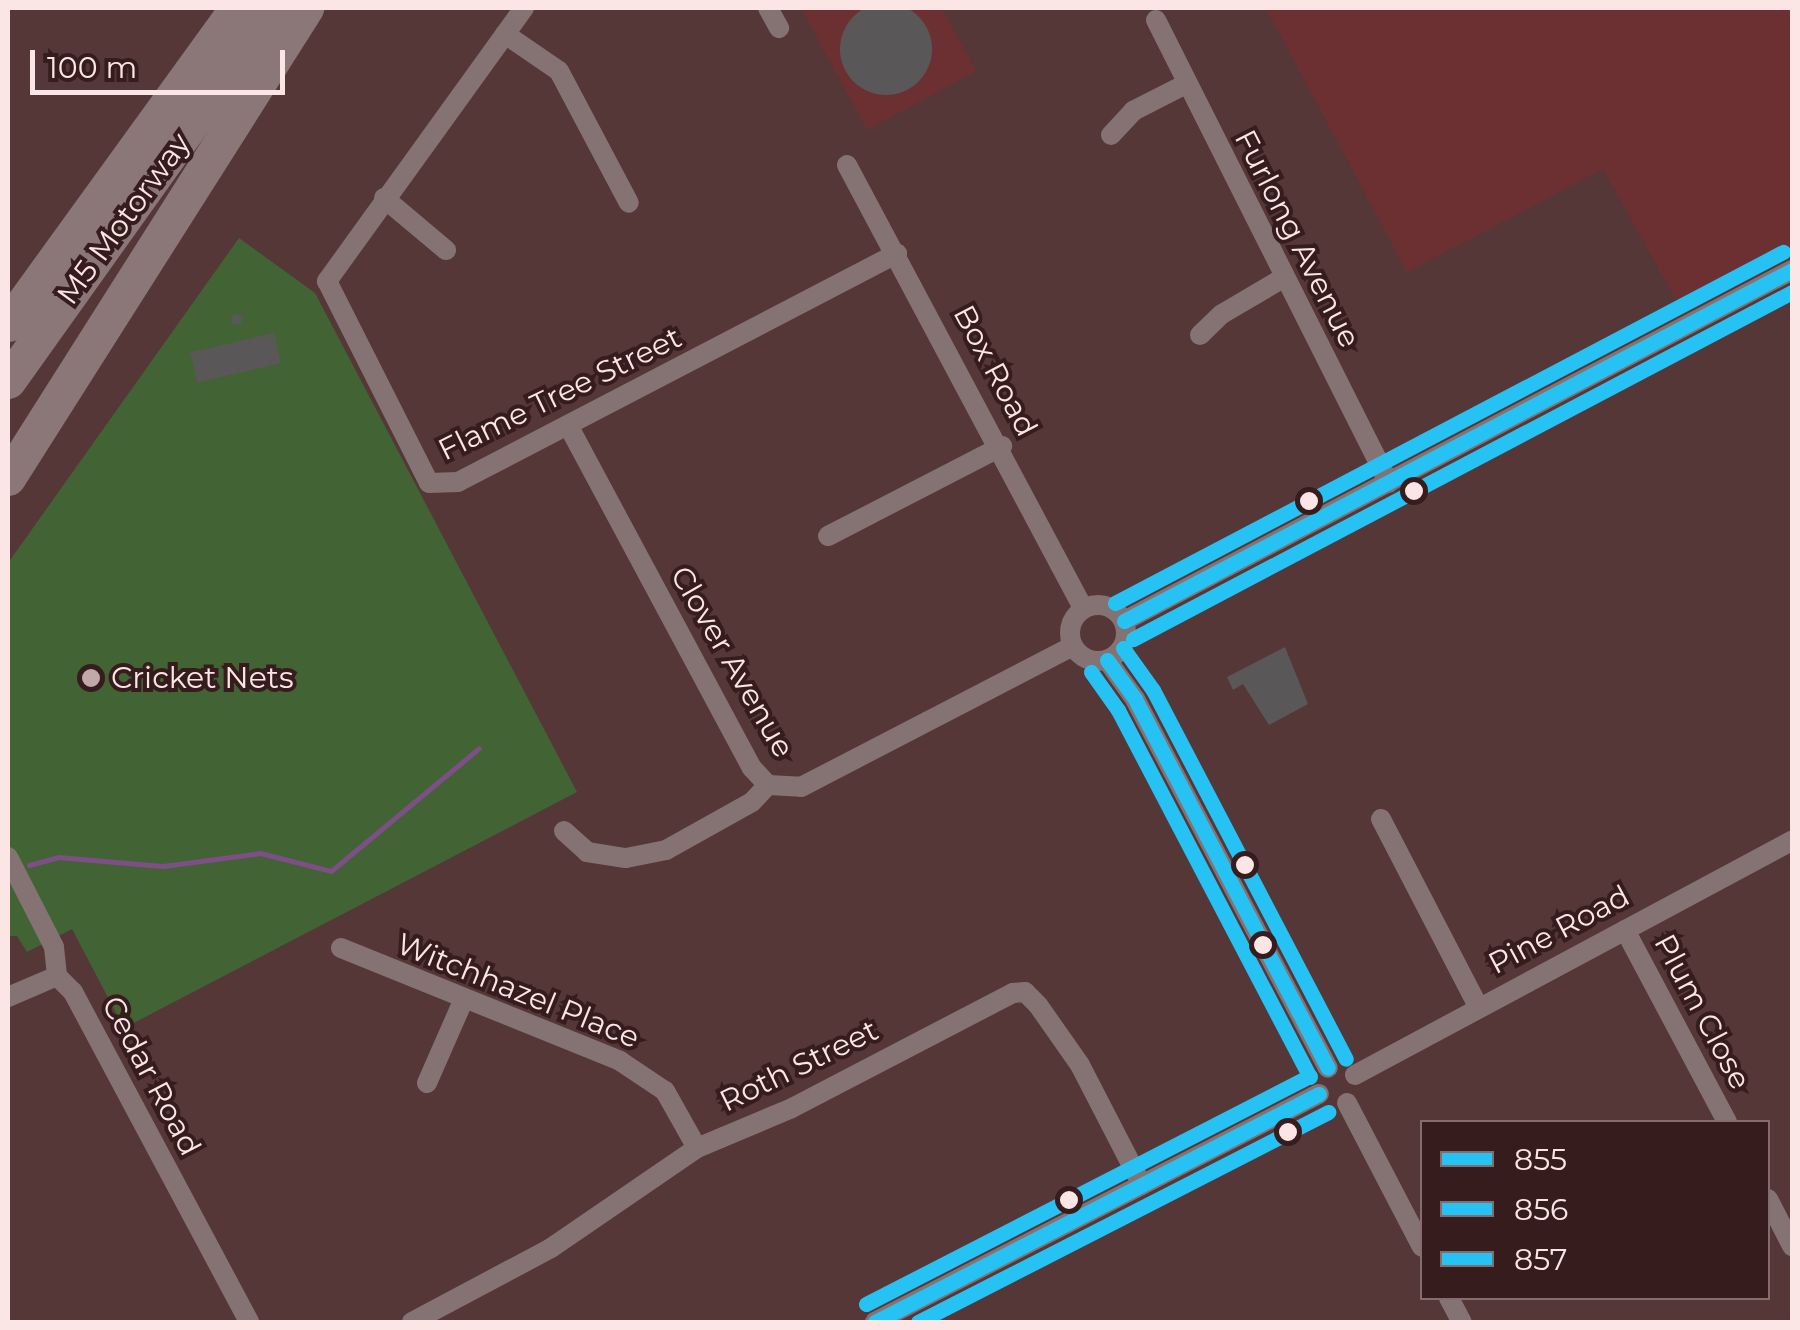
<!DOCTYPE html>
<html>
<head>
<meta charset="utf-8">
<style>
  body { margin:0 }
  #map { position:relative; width:1800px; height:1330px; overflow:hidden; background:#553738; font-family:Montserrat,sans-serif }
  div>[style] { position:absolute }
  .built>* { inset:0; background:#6c3033 }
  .green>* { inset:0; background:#426334 }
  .stream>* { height:5px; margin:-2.5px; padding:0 2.5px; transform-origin:2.5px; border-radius:2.5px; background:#7d4f86 }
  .building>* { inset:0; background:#5a5758; transform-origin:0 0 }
  .round { border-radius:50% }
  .street>* { height:20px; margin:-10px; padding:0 10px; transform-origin:10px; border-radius:10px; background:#857273 }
  .street>.ring { margin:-10px; padding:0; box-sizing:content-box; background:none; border:20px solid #857273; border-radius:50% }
  .highway>* { height:35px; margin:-17.5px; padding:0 17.5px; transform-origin:17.5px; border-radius:17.5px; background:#8b7778 }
  .bus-1>* { height:15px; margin:-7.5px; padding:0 7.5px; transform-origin:7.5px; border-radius:7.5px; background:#26c2f4 }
  .bus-2>* { height:15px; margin:-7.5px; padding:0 7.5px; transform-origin:7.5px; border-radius:7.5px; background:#26c2f4 }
  .bus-3>* { height:15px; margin:-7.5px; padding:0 7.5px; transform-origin:7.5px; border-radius:7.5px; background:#26c2f4 }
  .dots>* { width:28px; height:28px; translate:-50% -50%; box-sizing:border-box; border:5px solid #361c1d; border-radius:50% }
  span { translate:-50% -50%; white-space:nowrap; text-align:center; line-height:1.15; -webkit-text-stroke:8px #361c1d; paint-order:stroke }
  .street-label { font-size:30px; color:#fce6e5 }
  .poi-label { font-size:30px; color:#fce6e5 }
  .left { translate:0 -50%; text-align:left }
  .frame { position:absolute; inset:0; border:10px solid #fce6e5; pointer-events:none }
  .legend { position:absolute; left:1420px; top:1120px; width:350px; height:180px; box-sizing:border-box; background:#361c1d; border:2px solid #856d6d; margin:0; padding:12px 18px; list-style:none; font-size:30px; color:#fce6e5 }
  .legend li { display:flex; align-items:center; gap:20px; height:50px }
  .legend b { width:50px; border:2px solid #856d6d }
  .scale { position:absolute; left:30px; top:50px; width:255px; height:45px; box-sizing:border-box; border:5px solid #fce6e5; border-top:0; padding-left:12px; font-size:30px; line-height:35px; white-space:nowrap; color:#fce6e5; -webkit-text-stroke:8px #361c1d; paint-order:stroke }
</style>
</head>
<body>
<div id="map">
  <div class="built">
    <i style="clip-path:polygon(801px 8px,942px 8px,976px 71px,867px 130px)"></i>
    <i style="clip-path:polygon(1266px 8px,1792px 8px,1792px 250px,1682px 310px,1603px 169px,1407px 272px)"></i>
  </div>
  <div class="green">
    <i style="clip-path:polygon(239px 238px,315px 293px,577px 792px,124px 1028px,72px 929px,27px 952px,17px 936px,8px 936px,8px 563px)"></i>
  </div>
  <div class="stream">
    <i style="left:29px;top:865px;width:30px;rotate:-15deg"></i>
    <i style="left:58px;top:857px;width:105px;rotate:4.9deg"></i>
    <i style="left:163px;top:866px;width:98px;rotate:-7.6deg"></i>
    <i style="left:260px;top:853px;width:73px;rotate:14.2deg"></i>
    <i style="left:331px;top:871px;width:192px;rotate:-39.7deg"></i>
  </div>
  <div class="building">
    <i class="round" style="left:840px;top:3px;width:92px;height:92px"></i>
    <i class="round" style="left:230.5px;top:313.5px;width:11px;height:11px"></i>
    <i style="left:274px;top:333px;width:31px;height:86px;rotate:77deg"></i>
    <i style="clip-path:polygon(1285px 647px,1308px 704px,1269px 725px,1243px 684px,1233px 690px,1227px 677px)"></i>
  </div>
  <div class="street">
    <i style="left:524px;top:8px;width:337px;rotate:125.8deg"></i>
    <i style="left:327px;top:281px;width:226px;rotate:63.2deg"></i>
    <i style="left:429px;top:483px;width:29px;rotate:-2deg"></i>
    <i style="left:458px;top:482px;width:495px;rotate:-27.5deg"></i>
    <i style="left:768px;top:8px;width:23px;rotate:61deg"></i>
    <i style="left:1156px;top:20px;width:518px;rotate:63.29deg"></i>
    <i style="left:505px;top:34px;width:65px;rotate:34.4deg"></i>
    <i style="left:559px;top:71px;width:149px;rotate:62.1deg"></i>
    <i style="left:1111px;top:135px;width:33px;rotate:-47deg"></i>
    <i style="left:1133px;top:111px;width:57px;rotate:-27deg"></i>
    <i style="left:847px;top:165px;width:502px;rotate:61.95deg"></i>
    <i style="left:384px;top:198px;width:81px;rotate:40deg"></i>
    <i style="left:1200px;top:335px;width:30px;rotate:-44deg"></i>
    <i style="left:1222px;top:314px;width:71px;rotate:-30.5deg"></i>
    <i style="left:569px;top:427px;width:387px;rotate:61.8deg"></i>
    <i style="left:752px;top:768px;width:23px;rotate:47deg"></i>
    <i style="left:768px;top:785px;width:33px;rotate:3deg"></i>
    <i style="left:801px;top:787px;width:306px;rotate:-27.4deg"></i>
    <i style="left:828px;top:536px;width:196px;rotate:-27.3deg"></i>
    <i class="ring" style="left:1070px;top:605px;width:36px;height:36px"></i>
    <i style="left:1124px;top:621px;width:755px;rotate:-27.72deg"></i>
    <i style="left:1107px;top:660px;width:48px;rotate:54.3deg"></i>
    <i style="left:1135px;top:699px;width:416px;rotate:62.4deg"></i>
    <i style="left:1381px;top:819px;width:211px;rotate:62.6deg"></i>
    <i style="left:564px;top:831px;width:31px;rotate:42deg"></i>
    <i style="left:587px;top:852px;width:39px;rotate:9deg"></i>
    <i style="left:626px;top:858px;width:41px;rotate:-11.3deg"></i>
    <i style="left:666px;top:850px;width:98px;rotate:-29.2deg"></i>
    <i style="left:752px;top:802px;width:23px;rotate:-47deg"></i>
    <i style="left:8px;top:857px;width:101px;rotate:62.9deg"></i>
    <i style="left:54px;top:947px;width:29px;rotate:84deg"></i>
    <i style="left:57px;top:976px;width:23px;rotate:45deg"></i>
    <i style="left:73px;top:992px;width:374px;rotate:61.9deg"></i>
    <i style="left:1625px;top:930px;width:217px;rotate:62deg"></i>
    <i style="left:341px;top:948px;width:301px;rotate:22deg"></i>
    <i style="left:620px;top:1061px;width:54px;rotate:33.7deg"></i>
    <i style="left:665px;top:1091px;width:65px;rotate:60.7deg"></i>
    <i style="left:8px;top:997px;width:53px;rotate:-23.2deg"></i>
    <i style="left:1355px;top:1075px;width:496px;rotate:-28.2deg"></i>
    <i style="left:427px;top:1083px;width:90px;rotate:-66.3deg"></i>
    <i style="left:1347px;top:1103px;width:162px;rotate:62.5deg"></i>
    <i style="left:1768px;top:1199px;width:53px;rotate:62.9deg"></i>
    <i style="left:1449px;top:1298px;width:27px;rotate:62deg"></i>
    <i style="left:412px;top:1322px;width:157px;rotate:-28deg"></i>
    <i style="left:551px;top:1248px;width:177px;rotate:-34.4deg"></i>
    <i style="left:697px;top:1148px;width:101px;rotate:-22.8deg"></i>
    <i style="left:790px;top:1109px;width:251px;rotate:-27.5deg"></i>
    <i style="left:1013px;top:993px;width:12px;rotate:-5deg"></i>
    <i style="left:1025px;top:992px;width:18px;rotate:45deg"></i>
    <i style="left:1038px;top:1005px;width:73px;rotate:55deg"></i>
    <i style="left:1080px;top:1065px;width:135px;rotate:62.7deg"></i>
    <i style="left:875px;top:1322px;width:499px;rotate:-27.2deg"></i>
  </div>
  <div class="highway">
    <i style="left:8px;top:324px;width:390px;rotate:-54.1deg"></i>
    <i style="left:8px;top:381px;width:458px;rotate:-54.5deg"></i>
    <i style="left:8px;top:478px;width:557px;rotate:-57.62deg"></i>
  </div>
  <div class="bus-1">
    <i style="left:1124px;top:621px;width:755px;rotate:-27.72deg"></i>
    <i style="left:1107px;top:660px;width:48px;rotate:54.3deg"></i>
    <i style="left:1135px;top:699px;width:416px;rotate:62.4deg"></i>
    <i style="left:875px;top:1322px;width:499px;rotate:-27.2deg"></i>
  </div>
  <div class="bus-2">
    <i style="left:1133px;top:639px;width:745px;rotate:-27.77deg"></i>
    <i style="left:1091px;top:672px;width:47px;rotate:54.6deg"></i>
    <i style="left:1118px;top:710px;width:414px;rotate:62.4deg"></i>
    <i style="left:918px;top:1322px;width:461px;rotate:-27.1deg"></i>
  </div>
  <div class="bus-3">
    <i style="left:1115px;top:603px;width:755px;rotate:-27.72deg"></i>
    <i style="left:1123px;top:648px;width:52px;rotate:54.5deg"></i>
    <i style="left:1153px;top:690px;width:416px;rotate:62.4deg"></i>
    <i style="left:866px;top:1304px;width:499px;rotate:-27.2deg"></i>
  </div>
  <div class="dots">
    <i style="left:1414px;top:491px;background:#fce6e5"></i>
    <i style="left:1309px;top:501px;background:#fce6e5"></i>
    <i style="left:91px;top:678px;background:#c2a9a8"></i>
    <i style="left:1245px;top:865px;background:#fce6e5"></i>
    <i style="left:1263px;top:945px;background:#fce6e5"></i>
    <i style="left:1288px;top:1132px;background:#fce6e5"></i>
    <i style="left:1069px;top:1200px;background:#fce6e5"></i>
  </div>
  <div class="street-label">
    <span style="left:124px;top:219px;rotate:-54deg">M5 Motorway</span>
    <span style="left:1297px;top:239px;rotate:63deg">Furlong Avenue</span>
    <span style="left:995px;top:371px;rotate:62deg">Box Road</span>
    <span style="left:560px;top:394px;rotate:-26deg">Flame Tree Street</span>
    <span style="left:732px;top:662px;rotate:60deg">Clover Avenue</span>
    <span style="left:1559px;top:930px;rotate:-28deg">Pine Road</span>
    <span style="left:518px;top:991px;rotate:22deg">Witchhazel Place</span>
    <span style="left:1702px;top:1012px;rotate:62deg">Plum Close</span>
    <span style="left:799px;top:1066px;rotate:-26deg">Roth Street</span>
    <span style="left:151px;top:1076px;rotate:62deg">Cedar Road</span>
  </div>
  <div class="poi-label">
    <span class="left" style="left:111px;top:678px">Cricket Nets</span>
  </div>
  <div class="frame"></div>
  <ul class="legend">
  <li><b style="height:12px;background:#26c2f4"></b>855</li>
  <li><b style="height:12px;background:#26c2f4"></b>856</li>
  <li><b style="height:12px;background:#26c2f4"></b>857</li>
  </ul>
  <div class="scale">100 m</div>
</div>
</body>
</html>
